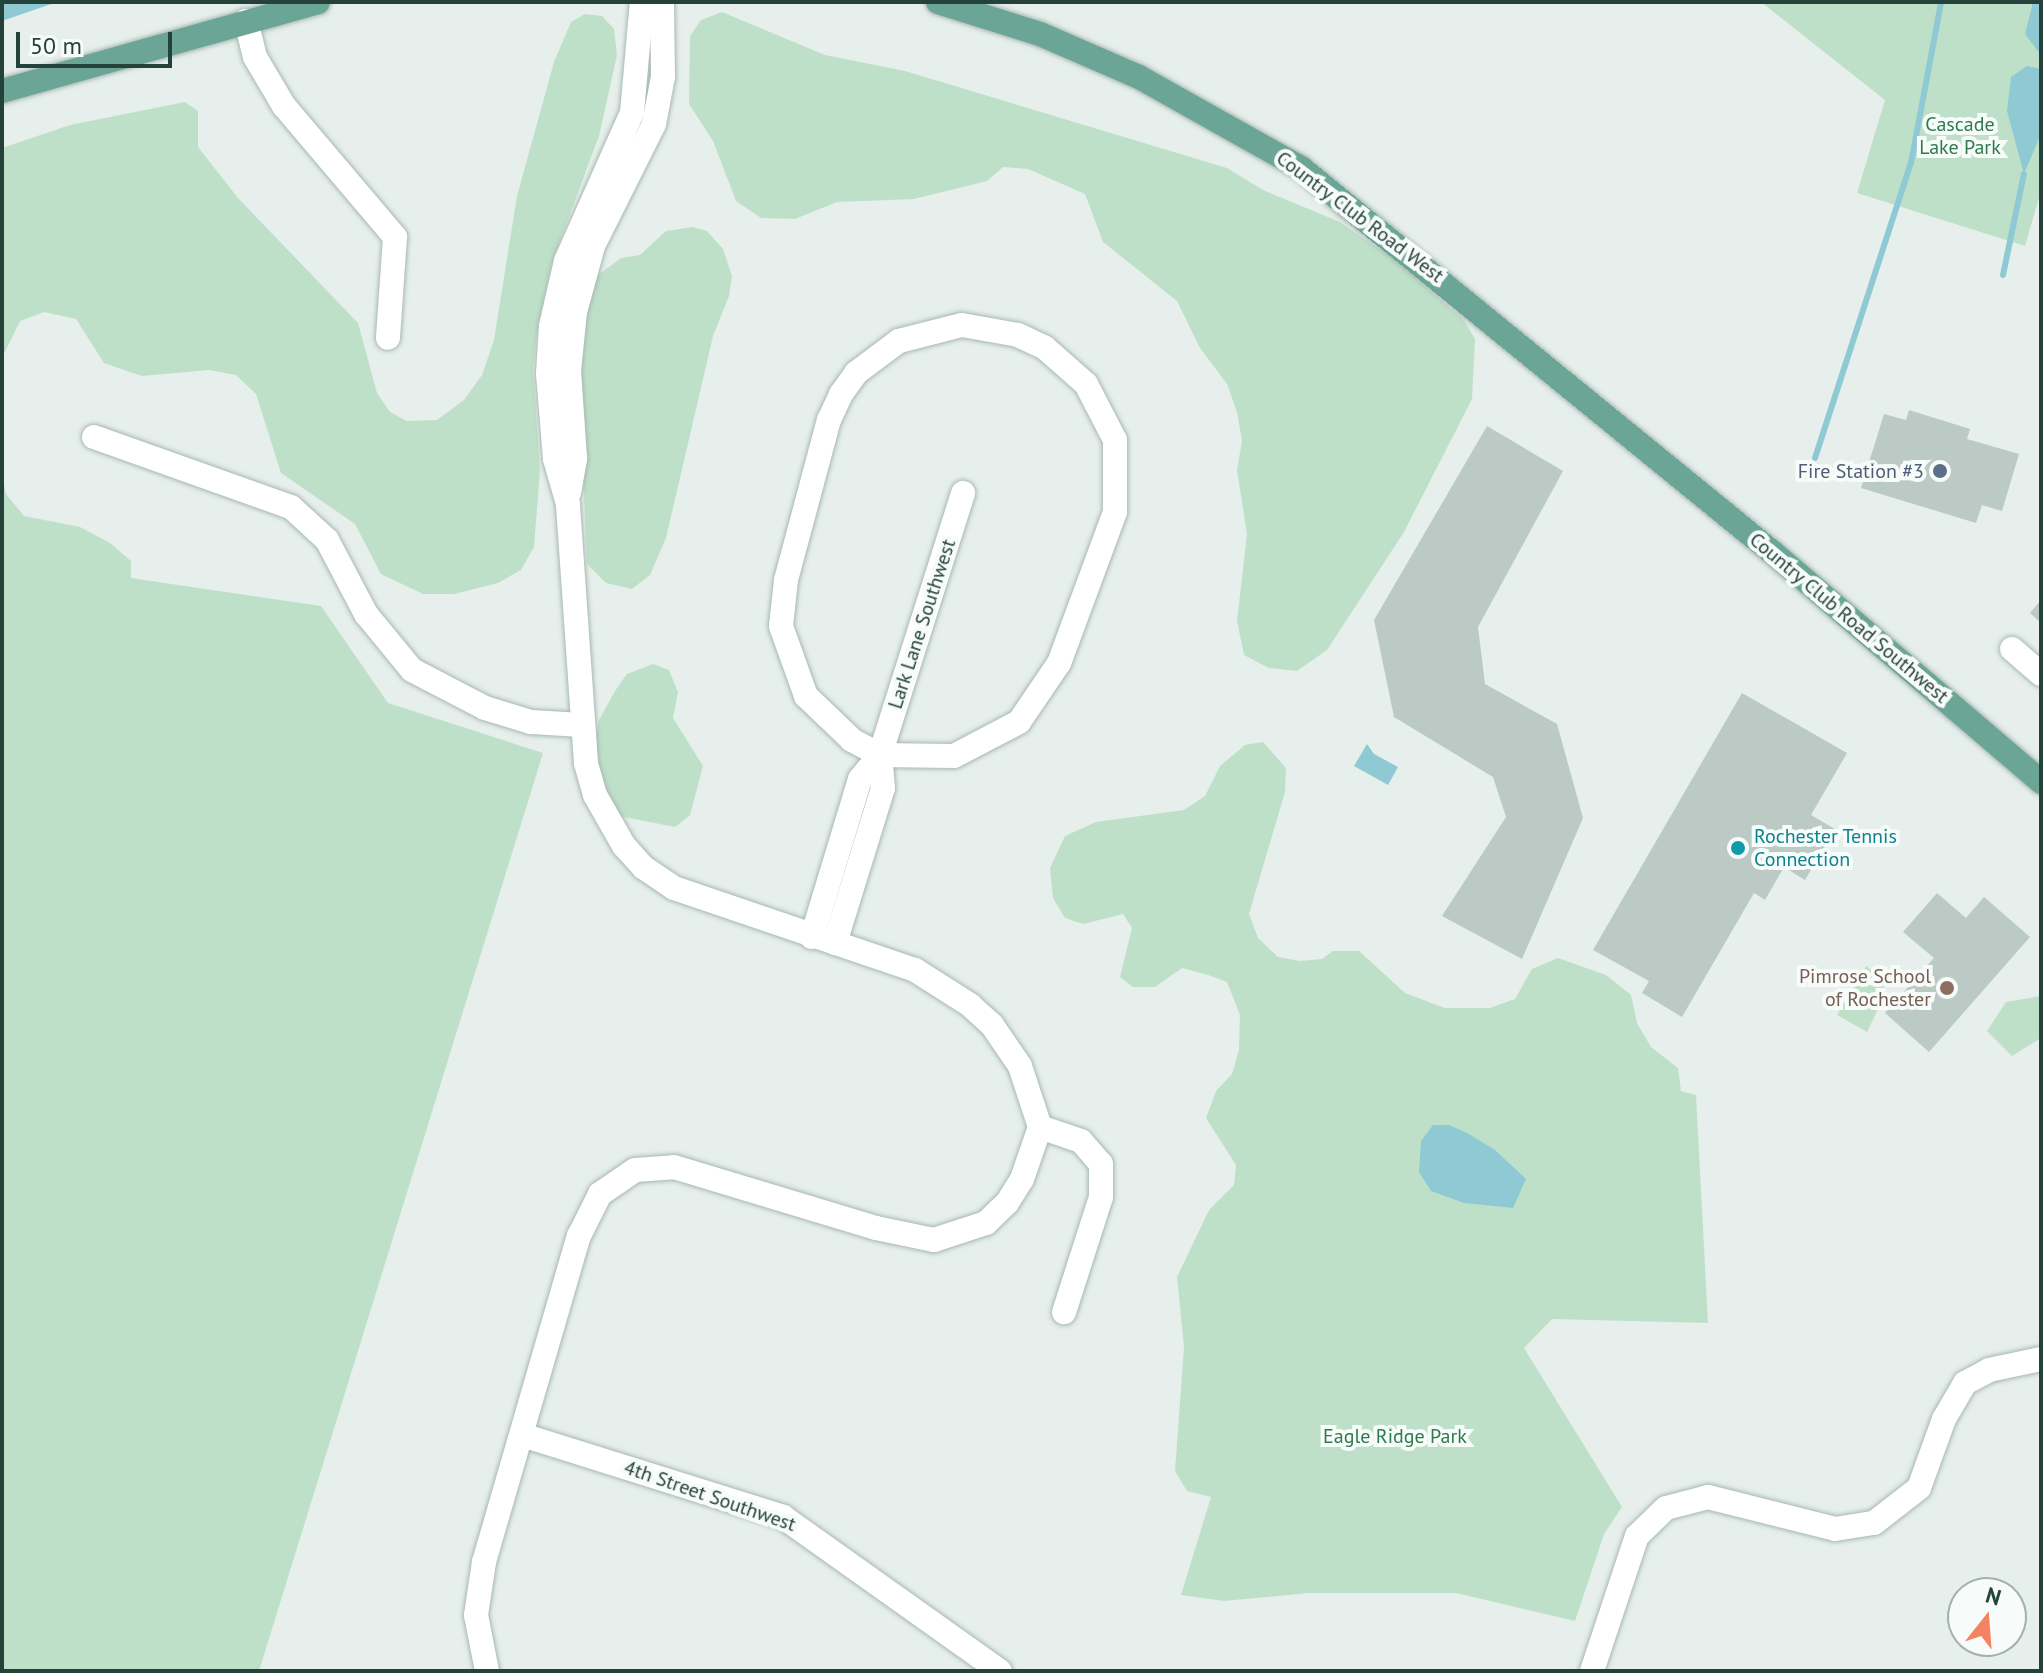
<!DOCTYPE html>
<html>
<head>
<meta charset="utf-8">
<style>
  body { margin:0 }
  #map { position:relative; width:2043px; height:1673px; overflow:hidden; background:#e6efeb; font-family:"PT Sans",sans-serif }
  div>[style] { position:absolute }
  .green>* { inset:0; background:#bfe0c8 }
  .water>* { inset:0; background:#8ec9d4 }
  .stream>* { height:6px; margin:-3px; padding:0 3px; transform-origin:3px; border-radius:3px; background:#8ec9d4 }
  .building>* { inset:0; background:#bbcac4 }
  .roads { filter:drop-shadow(0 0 2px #a8b8b2) drop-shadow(0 0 2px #a8b8b2) }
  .minor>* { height:24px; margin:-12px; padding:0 12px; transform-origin:12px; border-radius:12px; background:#fff }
  .major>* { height:24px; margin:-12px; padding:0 12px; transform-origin:12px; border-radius:12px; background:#6aa596 }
  .dots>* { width:22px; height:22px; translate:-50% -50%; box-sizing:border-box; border:4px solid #f7fbf9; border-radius:50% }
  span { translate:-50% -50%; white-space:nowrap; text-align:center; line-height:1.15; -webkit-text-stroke:8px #f7fbf9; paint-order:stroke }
  .park-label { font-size:20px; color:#2d7a4b }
  .street-label { font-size:20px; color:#24423a }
  .service-label { font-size:20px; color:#4e5e75 }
  .right { translate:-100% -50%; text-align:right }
  .culture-label { font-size:20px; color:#0d838f }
  .left { translate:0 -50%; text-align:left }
  .education-label { font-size:20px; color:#785e54 }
  .frame { position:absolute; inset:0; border:4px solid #24423a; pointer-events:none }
  .north { position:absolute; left:1947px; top:1577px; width:80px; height:80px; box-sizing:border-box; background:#f7fbf9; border:2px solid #a3b1ad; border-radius:50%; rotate:17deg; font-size:22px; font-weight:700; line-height:32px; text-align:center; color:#24423a }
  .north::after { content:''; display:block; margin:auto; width:28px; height:36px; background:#f4845f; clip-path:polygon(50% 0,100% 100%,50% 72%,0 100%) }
  .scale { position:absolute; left:16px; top:32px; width:156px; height:36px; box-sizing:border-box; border:4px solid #24423a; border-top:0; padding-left:10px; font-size:24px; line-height:28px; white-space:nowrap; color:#24423a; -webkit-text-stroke:6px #f7fbf9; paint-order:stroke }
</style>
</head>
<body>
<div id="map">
  <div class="green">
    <i style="clip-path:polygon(1761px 2px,2041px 2px,2041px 191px,2025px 246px,1857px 193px,1885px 100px)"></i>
    <i style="clip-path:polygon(722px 12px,825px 55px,905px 71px,1227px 168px,1263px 190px,1340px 222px,1392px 258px,1464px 320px,1475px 339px,1472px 399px,1404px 532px,1327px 650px,1297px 671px,1269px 668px,1244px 655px,1237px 621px,1247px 534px,1237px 470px,1242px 441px,1237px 412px,1227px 384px,1200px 348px,1177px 301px,1103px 242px,1085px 194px,1028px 169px,1003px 167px,987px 181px,914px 199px,837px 202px,795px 219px,761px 218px,736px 201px,713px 141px,689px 104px,690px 36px,701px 20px)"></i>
    <i style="clip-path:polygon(585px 14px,602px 16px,614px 29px,617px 55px,599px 136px,552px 262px,537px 331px,533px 369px,540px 470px,534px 547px,521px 570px,498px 583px,454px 594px,423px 594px,381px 574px,355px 524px,281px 473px,256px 394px,236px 375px,209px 370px,142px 376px,104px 363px,76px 319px,44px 312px,20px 321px,2px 358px,2px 148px,70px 125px,185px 102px,198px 111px,198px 147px,238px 198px,358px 323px,377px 393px,390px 412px,407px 421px,437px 420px,464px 400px,482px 375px,494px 340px,517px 196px,554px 62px,571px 22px)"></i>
    <i style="clip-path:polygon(693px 227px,707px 231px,723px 249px,732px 276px,729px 296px,713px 336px,666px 538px,650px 575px,632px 589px,606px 583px,587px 564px,579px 382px,583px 323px,594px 278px,621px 258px,640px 255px,666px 231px)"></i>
    <i style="clip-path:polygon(2px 474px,6px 494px,24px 516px,80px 527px,110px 543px,131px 561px,131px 578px,321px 606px,388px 703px,543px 753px,259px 1671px,2px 1671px)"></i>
    <i style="clip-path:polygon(653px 664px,669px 670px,678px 692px,673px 718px,703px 766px,690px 815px,675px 827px,619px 816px,604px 796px,593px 753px,599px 720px,615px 691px,627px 674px)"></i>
    <i style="clip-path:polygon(1263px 742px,1286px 768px,1285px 792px,1249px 914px,1258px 938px,1278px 957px,1300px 961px,1322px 959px,1333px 951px,1359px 951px,1405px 993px,1445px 1008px,1490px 1008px,1515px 999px,1532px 969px,1558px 958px,1606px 975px,1631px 995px,1637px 1023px,1651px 1047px,1678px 1068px,1681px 1091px,1696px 1095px,1708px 1323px,1552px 1319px,1524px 1348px,1622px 1507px,1604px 1534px,1575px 1621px,1456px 1593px,1309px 1593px,1224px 1601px,1181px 1595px,1211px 1497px,1187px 1491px,1175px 1471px,1184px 1347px,1177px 1277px,1209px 1210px,1234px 1185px,1236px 1165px,1206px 1118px,1216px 1091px,1232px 1074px,1239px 1050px,1240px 1015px,1227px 982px,1208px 975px,1182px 968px,1155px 987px,1133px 987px,1120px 977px,1132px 928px,1123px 914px,1083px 924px,1065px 918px,1053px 898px,1050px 868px,1065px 836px,1096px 822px,1184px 810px,1205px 796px,1220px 766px,1245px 745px)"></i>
    <i style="clip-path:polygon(1866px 966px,1882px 978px,1885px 995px,1867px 1032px,1837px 1015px)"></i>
    <i style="clip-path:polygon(2041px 996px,2041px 1038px,2012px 1056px,1987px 1031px,2006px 1002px)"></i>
  </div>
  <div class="water">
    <i style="clip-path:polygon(2px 2px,57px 2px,2px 21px)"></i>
    <i style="clip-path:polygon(2033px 2px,2041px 2px,2041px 55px,2025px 34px)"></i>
    <i style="clip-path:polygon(2027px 66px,2041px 69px,2041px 134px,2024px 174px,2007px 111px,2011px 77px)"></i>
    <i style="clip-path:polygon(1367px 744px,1374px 754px,1398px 767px,1388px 785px,1354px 766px)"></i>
    <i style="clip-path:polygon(1433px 1125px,1449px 1125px,1467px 1133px,1495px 1150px,1526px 1179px,1513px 1208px,1464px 1203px,1431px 1191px,1419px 1172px,1421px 1141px)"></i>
  </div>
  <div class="stream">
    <i style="left:2003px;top:275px;width:103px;rotate:-78.3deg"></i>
    <i style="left:1815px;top:458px;width:310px;rotate:-72deg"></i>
    <i style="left:1911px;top:163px;width:164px;rotate:-79.4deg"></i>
  </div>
  <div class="building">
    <i style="clip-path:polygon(1909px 410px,1970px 429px,1967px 439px,2019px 454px,2002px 511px,1982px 505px,1976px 523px,1861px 488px,1884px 414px,1906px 420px)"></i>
    <i style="clip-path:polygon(1487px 426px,1563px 471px,1478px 627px,1485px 684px,1557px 724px,1583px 818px,1522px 959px,1442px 916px,1506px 817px,1493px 777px,1394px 717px,1374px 620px)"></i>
    <i style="clip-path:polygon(2041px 600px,2041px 623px,2030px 613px)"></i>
    <i style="clip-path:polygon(1742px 693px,1847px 753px,1811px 815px,1835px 829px,1805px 880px,1784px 867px,1765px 900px,1754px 893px,1682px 1017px,1642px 993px,1649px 981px,1593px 950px)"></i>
    <i style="clip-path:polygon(1937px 893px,1966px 918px,1984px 897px,2030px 937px,1929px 1052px,1885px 1013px,1934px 958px,1903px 932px)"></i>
  </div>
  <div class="roads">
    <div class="minor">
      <i style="left:246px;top:21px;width:37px;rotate:76deg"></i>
      <i style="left:255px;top:57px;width:57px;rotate:59.4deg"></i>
      <i style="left:284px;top:106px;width:172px;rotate:49.7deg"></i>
      <i style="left:395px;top:237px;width:101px;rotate:94deg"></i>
      <i style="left:962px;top:325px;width:57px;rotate:10.1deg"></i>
      <i style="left:1018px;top:335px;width:29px;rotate:25deg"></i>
      <i style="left:1044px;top:347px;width:56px;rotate:41.4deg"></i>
      <i style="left:1086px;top:384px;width:63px;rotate:62.6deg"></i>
      <i style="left:1115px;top:440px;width:72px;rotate:90deg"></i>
      <i style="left:1115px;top:512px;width:161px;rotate:110.3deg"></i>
      <i style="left:1059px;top:663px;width:71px;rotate:124.1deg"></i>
      <i style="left:1019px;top:722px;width:73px;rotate:152.4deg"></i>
      <i style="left:954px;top:756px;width:74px;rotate:-179.2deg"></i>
      <i style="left:880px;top:755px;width:32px;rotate:-152deg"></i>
      <i style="left:852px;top:740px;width:64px;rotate:-136.3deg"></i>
      <i style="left:806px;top:696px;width:74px;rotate:-109.7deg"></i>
      <i style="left:781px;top:626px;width:46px;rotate:-83.8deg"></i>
      <i style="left:786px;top:580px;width:166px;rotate:-75deg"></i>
      <i style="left:829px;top:420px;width:29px;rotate:-65deg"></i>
      <i style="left:841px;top:394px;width:26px;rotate:-54deg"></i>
      <i style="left:856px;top:373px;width:54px;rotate:-36.7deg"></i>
      <i style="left:899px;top:341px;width:65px;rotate:-14.3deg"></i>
      <i style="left:94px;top:437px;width:209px;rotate:19.6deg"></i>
      <i style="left:291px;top:507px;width:49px;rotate:42.5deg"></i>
      <i style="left:327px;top:540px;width:84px;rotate:62.2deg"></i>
      <i style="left:366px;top:614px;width:72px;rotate:50.6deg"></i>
      <i style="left:412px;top:670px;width:82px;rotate:27.5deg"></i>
      <i style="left:485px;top:708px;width:48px;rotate:16.9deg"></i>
      <i style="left:531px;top:722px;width:51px;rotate:3.4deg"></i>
      <i style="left:569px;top:493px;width:36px;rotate:-80deg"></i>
      <i style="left:575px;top:458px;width:87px;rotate:-93.9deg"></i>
      <i style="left:569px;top:371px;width:59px;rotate:-84.2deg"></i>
      <i style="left:575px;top:312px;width:68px;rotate:-74.7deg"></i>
      <i style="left:593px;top:246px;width:136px;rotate:-63.4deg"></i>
      <i style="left:654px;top:124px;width:48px;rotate:-79.2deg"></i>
      <i style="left:663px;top:77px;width:75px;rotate:-90.8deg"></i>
      <i style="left:2012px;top:649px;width:38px;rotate:41deg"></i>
      <i style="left:812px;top:937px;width:165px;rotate:-73.1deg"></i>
      <i style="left:860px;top:779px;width:31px;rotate:-50deg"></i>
      <i style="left:880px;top:755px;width:275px;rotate:-72.4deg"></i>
      <i style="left:835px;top:943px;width:162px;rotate:-72.8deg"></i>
      <i style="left:883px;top:788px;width:33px;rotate:-95deg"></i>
      <i style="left:1040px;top:1127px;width:43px;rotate:18.9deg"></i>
      <i style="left:1081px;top:1141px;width:30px;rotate:49deg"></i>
      <i style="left:1101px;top:1164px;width:33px;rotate:90deg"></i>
      <i style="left:1101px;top:1197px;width:121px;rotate:107.8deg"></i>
      <i style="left:522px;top:1435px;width:274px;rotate:17.4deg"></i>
      <i style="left:783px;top:1517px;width:266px;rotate:35.4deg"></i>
      <i style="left:487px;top:1671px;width:57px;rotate:-101.1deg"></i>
      <i style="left:476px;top:1615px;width:54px;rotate:-81.4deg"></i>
      <i style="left:484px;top:1562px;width:340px;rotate:-73.8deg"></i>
      <i style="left:579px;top:1236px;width:47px;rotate:-63.4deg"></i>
      <i style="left:600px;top:1194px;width:42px;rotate:-34.4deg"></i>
      <i style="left:635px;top:1170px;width:39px;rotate:-4deg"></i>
      <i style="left:674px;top:1167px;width:211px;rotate:16.8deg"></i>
      <i style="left:876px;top:1228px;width:59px;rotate:11.7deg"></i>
      <i style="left:934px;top:1240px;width:55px;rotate:-18.1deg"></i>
      <i style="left:986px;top:1223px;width:29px;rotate:-44deg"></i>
      <i style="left:1007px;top:1203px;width:28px;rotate:-58deg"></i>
      <i style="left:1022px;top:1179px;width:55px;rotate:-70.9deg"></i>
      <i style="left:1040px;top:1127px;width:64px;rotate:-108.2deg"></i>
      <i style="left:1020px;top:1066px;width:50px;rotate:-124.3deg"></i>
      <i style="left:992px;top:1025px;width:30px;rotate:-138deg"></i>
      <i style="left:970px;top:1005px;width:65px;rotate:-147.5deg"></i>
      <i style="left:915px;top:970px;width:255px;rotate:-161.2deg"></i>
      <i style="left:674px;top:888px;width:36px;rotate:-146deg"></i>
      <i style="left:644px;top:868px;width:30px;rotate:-132deg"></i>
      <i style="left:624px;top:846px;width:59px;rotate:-119.6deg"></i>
      <i style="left:595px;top:795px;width:33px;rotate:-106deg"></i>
      <i style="left:586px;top:763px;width:260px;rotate:-94deg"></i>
      <i style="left:568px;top:504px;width:47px;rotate:-106.1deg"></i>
      <i style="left:555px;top:459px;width:86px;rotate:-94.7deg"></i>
      <i style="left:548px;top:373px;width:47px;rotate:-86.3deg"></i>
      <i style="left:551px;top:326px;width:67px;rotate:-77deg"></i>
      <i style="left:566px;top:261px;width:162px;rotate:-66deg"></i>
      <i style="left:632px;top:113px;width:111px;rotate:-84.9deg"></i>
      <i style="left:1592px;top:1671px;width:142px;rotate:-71.6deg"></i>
      <i style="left:1637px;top:1536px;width:40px;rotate:-44deg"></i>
      <i style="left:1666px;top:1508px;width:43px;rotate:-14.7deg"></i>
      <i style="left:1708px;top:1497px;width:131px;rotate:14.1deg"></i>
      <i style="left:1835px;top:1529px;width:39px;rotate:-9deg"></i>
      <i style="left:1874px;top:1523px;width:57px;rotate:-37.9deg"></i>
      <i style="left:1919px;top:1488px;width:73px;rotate:-70.1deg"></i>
      <i style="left:1944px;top:1419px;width:42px;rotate:-59.7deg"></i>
      <i style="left:1965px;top:1383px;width:27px;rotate:-28deg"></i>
      <i style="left:1989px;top:1370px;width:53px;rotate:-11.9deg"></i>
    </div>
    <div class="major">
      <i style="left:938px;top:2px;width:107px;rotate:17.4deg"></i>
      <i style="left:1040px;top:34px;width:108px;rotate:23.5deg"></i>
      <i style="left:1139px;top:77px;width:186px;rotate:29.3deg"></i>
      <i style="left:1301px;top:168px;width:608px;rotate:39.19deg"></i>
      <i style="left:1772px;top:552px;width:354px;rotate:40.5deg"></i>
      <i style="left:2px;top:91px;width:328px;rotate:-15.7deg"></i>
    </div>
  </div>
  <div class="dots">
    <i style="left:1940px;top:471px;background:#5c6f8a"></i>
    <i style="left:1738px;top:848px;background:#0f9aa8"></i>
    <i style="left:1947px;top:988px;background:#8d6e63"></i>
  </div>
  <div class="park-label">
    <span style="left:1960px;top:136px">Cascade<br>Lake Park</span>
    <span style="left:1395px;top:1436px">Eagle Ridge Park</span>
  </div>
  <div class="street-label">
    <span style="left:1360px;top:217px;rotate:37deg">Country Club Road West</span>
    <span style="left:1849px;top:618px;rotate:40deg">Country Club Road Southwest</span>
    <span style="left:922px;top:624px;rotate:-72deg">Lark Lane Southwest</span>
    <span style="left:710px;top:1496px;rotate:19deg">4th Street Southwest</span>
  </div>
  <div class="service-label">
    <span class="right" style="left:1924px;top:471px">Fire Station #3</span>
  </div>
  <div class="culture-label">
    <span class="left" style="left:1754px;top:848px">Rochester Tennis<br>Connection</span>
  </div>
  <div class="education-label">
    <span class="right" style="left:1931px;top:988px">Pimrose School<br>of Rochester</span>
  </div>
  <div class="frame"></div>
  <div class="north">N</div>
  <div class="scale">50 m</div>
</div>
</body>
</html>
